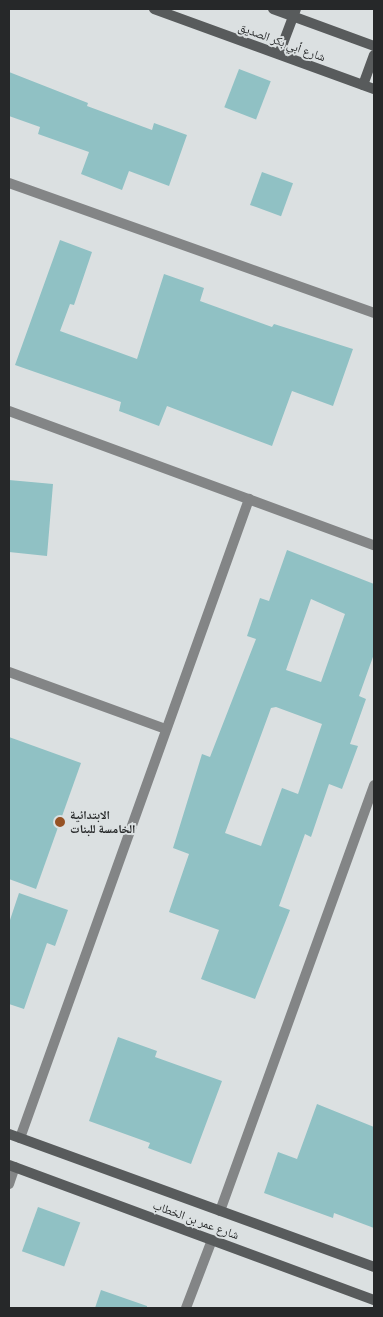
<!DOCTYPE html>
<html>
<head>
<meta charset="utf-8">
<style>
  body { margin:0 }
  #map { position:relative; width:383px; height:1317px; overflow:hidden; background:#dbe0e1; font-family:Merriweather,"Noto Naskh Arabic",serif }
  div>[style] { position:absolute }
  .building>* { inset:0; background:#90c1c4; transform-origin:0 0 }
  .street>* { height:10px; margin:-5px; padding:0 5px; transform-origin:5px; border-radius:5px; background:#838586 }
  .secondary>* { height:10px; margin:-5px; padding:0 5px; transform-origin:5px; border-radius:5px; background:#585b5c }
  .dots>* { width:14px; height:14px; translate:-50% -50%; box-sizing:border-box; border:2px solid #dbe0e1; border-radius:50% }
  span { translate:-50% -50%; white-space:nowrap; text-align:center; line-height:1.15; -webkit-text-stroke:4px #dbe0e1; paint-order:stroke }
  .street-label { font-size:12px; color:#262829 }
  .poi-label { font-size:12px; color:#262829; font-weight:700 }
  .left { translate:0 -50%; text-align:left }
  .frame { position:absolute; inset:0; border:10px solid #262829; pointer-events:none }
</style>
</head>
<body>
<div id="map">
  <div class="building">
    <i style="left:239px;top:69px;width:34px;height:41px;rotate:21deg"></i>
    <i style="clip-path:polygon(9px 72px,88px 103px,87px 106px,152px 130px,154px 123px,187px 135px,169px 186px,129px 171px,122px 190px,81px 174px,89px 152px,38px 134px,40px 127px,9px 116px)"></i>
    <i style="left:262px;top:172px;width:33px;height:35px;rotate:20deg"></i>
    <i style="clip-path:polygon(60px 240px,92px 252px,74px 305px,70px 304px,60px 331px,137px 359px,164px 274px,204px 288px,200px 301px,272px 327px,274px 324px,353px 349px,333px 406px,292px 391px,272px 446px,167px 406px,159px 426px,119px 411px,121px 402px,15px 365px)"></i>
    <i style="clip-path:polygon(9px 480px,53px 484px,47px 556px,9px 552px)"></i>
    <i style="clip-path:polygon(evenodd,287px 550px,374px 584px,374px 654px,359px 696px,366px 699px,350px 744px,358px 746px,342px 789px,329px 784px,311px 837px,305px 834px,279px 906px,290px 910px,255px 999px,201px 979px,219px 930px,169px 912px,189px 854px,173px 848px,202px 754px,210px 757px,256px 639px,247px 636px,260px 598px,269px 601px,287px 550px,311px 599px,345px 614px,321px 682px,286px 670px,311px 599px,287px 550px,276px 707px,322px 724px,298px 794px,282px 788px,261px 846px,225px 833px,271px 708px,276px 707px)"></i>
    <i style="clip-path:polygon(9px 737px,81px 763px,36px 889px,9px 879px)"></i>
    <i style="clip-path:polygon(19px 893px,68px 910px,55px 946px,47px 943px,24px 1009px,9px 1004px,9px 923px)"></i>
    <i style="clip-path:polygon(118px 1037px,157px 1051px,155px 1057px,222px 1081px,191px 1164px,148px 1148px,150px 1143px,89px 1121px)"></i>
    <i style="clip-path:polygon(317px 1104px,374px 1127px,374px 1228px,334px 1213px,333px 1218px,264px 1193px,278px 1152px,297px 1159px)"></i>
    <i style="left:38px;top:1207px;width:45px;height:47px;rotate:20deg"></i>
    <i style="clip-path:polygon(101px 1290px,147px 1306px,147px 1308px,95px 1308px)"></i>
  </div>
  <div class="street">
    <i style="left:9px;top:183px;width:387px;rotate:19.6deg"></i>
    <i style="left:9px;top:411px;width:389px;rotate:20.2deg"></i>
    <i style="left:9px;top:672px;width:167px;rotate:20deg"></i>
    <i style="left:20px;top:1138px;width:679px;rotate:-70.28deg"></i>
    <i style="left:9px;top:1184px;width:18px;rotate:-71deg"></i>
    <i style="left:220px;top:1211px;width:453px;rotate:-70.1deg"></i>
    <i style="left:186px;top:1308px;width:73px;rotate:-69.1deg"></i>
  </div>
  <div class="secondary">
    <i style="left:154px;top:9px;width:234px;rotate:20deg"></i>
    <i style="left:273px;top:9px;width:108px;rotate:20.1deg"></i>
    <i style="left:279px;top:54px;width:48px;rotate:-69.3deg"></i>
    <i style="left:363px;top:85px;width:32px;rotate:-70deg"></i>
    <i style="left:9px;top:1134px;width:388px;rotate:20deg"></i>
    <i style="left:9px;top:1165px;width:389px;rotate:20.3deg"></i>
  </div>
  <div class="dots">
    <i style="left:60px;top:822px;background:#965224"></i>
  </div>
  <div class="street-label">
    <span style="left:282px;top:42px;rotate:20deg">شارع أبي بكر الصديق</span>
    <span style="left:196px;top:1220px;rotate:20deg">شارع عمر بن الخطاب</span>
  </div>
  <div class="poi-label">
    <span class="left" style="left:70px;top:822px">الابتدائية<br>الخامسة للبنات</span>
  </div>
  <div class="frame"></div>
</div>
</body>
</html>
